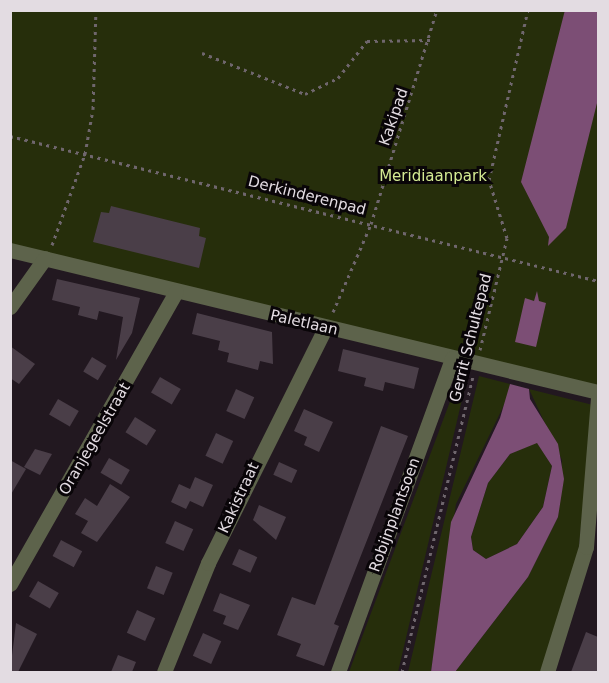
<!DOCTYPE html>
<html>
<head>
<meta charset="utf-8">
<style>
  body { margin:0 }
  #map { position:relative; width:609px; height:683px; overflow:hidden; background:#221820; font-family:"DejaVu Sans",sans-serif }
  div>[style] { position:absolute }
  .green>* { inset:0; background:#262e0b }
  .water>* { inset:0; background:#7c4e75 }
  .building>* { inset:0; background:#4a3e48; transform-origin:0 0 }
  .path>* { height:3px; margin-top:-1.5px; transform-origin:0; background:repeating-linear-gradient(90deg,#6f666d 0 3px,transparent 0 7.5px) }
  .minor>* { height:15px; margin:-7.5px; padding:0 7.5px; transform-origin:7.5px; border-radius:7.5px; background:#5d634b }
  span { translate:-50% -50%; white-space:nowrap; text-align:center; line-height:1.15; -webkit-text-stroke:6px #090508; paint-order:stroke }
  .street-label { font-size:15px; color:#e3dce2 }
  .park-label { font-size:15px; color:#d4ea93 }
  .frame { position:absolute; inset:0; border:12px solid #e3dce2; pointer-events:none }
</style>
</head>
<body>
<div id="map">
  <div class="green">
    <i style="clip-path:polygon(10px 11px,598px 11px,598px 389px,11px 249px)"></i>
    <i style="clip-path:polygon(461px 372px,468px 374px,398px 672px,349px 672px)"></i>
    <i style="clip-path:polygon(479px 376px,510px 384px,506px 401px,456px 504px,431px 672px,408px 672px)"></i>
    <i style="clip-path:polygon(529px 389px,593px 405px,578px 556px,541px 672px,455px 672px,528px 577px,558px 517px,562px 460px)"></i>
    <i style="clip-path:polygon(537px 442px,552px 466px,543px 507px,517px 544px,486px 559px,473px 550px,471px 537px,488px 483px,510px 454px)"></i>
  </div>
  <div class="water">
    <i style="clip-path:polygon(565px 10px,598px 11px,598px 99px,566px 228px,548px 246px,549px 237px,521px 182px)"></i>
    <i style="clip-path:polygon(537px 291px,539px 301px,546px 303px,536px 347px,515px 342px,525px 298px,534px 301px)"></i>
    <i style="clip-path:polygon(evenodd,510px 384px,529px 389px,530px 399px,558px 444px,564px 479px,558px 517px,528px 577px,455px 672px,431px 672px,451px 522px,500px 418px,510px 384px,537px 443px,552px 466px,543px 507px,517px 544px,486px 559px,473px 550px,471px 537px,488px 483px,510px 454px,537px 443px)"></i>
  </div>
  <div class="building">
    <i style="clip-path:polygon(111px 206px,200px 228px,199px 236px,206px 238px,199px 268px,93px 242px,101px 212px,109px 213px)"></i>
    <i style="clip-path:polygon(57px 279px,140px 298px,132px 333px,116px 360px,123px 317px,99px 311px,97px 320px,78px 315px,80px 307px,52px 300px)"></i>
    <i style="clip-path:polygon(197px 313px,272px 332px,273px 364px,260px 361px,258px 370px,227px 362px,229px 353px,218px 350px,220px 341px,192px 334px)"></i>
    <i style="clip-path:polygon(10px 346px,35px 364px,19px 384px,10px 378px)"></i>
    <i style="clip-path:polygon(343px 349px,419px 368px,414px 389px,385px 382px,383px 391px,364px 386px,366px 378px,338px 371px)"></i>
    <i style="left:92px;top:357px;width:17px;height:17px;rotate:31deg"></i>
    <i style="left:160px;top:377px;width:24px;height:18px;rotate:30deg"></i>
    <i style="left:236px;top:389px;width:20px;height:24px;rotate:24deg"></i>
    <i style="left:58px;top:399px;width:24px;height:18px;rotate:30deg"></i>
    <i style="clip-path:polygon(304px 409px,333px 422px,319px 452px,304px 445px,307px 437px,294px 431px)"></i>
    <i style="left:135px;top:417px;width:25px;height:18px;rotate:32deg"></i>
    <i style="clip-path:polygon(381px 426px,408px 436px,334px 624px,339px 626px,324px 666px,296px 656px,301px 644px,277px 635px,292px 597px,315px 605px)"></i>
    <i style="left:216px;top:433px;width:19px;height:25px;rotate:25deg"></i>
    <i style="clip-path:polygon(35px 449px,52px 454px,40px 475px,24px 467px)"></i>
    <i style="left:109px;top:458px;width:24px;height:17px;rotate:30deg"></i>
    <i style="clip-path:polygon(10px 460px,26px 469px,10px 496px)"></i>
    <i style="left:279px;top:462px;width:20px;height:14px;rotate:24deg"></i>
    <i style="clip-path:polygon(195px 477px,213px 485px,203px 507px,190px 501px,186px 509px,171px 502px,179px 484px,190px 489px)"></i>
    <i style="clip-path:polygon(110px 484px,130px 497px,97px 542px,81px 533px,88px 521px,75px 514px,85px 498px,97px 506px)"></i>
    <i style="clip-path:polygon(259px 505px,286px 517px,276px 540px,253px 520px)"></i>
    <i style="left:175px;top:521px;width:20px;height:24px;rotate:24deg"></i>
    <i style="left:61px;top:540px;width:24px;height:18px;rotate:28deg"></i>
    <i style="left:239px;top:549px;width:20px;height:17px;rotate:24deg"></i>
    <i style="left:156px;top:566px;width:18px;height:24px;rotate:22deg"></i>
    <i style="left:38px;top:581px;width:24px;height:18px;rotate:30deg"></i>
    <i style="clip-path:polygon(220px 593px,250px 605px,238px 630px,223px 624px,226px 616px,213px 611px)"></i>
    <i style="left:137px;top:610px;width:20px;height:25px;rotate:24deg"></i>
    <i style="clip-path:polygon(16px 623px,37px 634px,18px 672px,10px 672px)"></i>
    <i style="clip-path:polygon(586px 632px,598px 637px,598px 672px,571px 672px)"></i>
    <i style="left:203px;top:633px;width:20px;height:25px;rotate:24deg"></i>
    <i style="clip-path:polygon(118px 655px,136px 662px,132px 672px,111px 672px)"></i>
  </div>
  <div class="path">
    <i style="left:202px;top:53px;width:111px;rotate:21.7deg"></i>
    <i style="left:305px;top:94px;width:37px;rotate:-26deg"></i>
    <i style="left:338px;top:78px;width:47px;rotate:-51.9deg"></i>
    <i style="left:367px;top:41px;width:63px;rotate:-0.9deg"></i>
    <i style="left:10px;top:136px;width:606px;rotate:13.85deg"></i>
    <i style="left:52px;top:245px;width:97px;rotate:-70.1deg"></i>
    <i style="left:85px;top:154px;width:46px;rotate:-79.9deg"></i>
    <i style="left:93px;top:109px;width:99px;rotate:-88.3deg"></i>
    <i style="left:333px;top:312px;width:96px;rotate:-66.6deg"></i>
    <i style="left:371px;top:224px;width:224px;rotate:-72.9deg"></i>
    <i style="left:480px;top:350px;width:115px;rotate:-76.4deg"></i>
    <i style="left:507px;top:238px;width:61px;rotate:-107.2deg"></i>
    <i style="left:489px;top:180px;width:174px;rotate:-77.1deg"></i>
    <i style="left:402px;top:672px;width:303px;rotate:-76.5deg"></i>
  </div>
  <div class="minor">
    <i style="left:10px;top:250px;width:605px;rotate:13.58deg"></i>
    <i style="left:10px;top:307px;width:60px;rotate:-54.5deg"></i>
    <i style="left:10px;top:584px;width:336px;rotate:-60.4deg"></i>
    <i style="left:164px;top:672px;width:118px;rotate:-68deg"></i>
    <i style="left:208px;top:563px;width:263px;rotate:-63.5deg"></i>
    <i style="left:338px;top:672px;width:334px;rotate:-70deg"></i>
    <i style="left:547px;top:672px;width:131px;rotate:-72.7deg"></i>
    <i style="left:586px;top:547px;width:148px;rotate:-85.4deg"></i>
  </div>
  <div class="street-label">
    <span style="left:394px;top:117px;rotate:-71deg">Kakipad</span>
    <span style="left:307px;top:196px;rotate:14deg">Derkinderenpad</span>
    <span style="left:304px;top:323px;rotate:13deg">Paletlaan</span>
    <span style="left:471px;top:338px;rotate:-76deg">Gerrit Schultepad</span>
    <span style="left:95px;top:439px;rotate:-60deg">Oranjegeelstraat</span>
    <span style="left:239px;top:498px;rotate:-65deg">Kakistraat</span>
    <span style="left:395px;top:515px;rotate:-70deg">Robijnplantsoen</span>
  </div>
  <div class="park-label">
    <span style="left:433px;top:177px">Meridiaanpark</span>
  </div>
  <div class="frame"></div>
</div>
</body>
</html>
